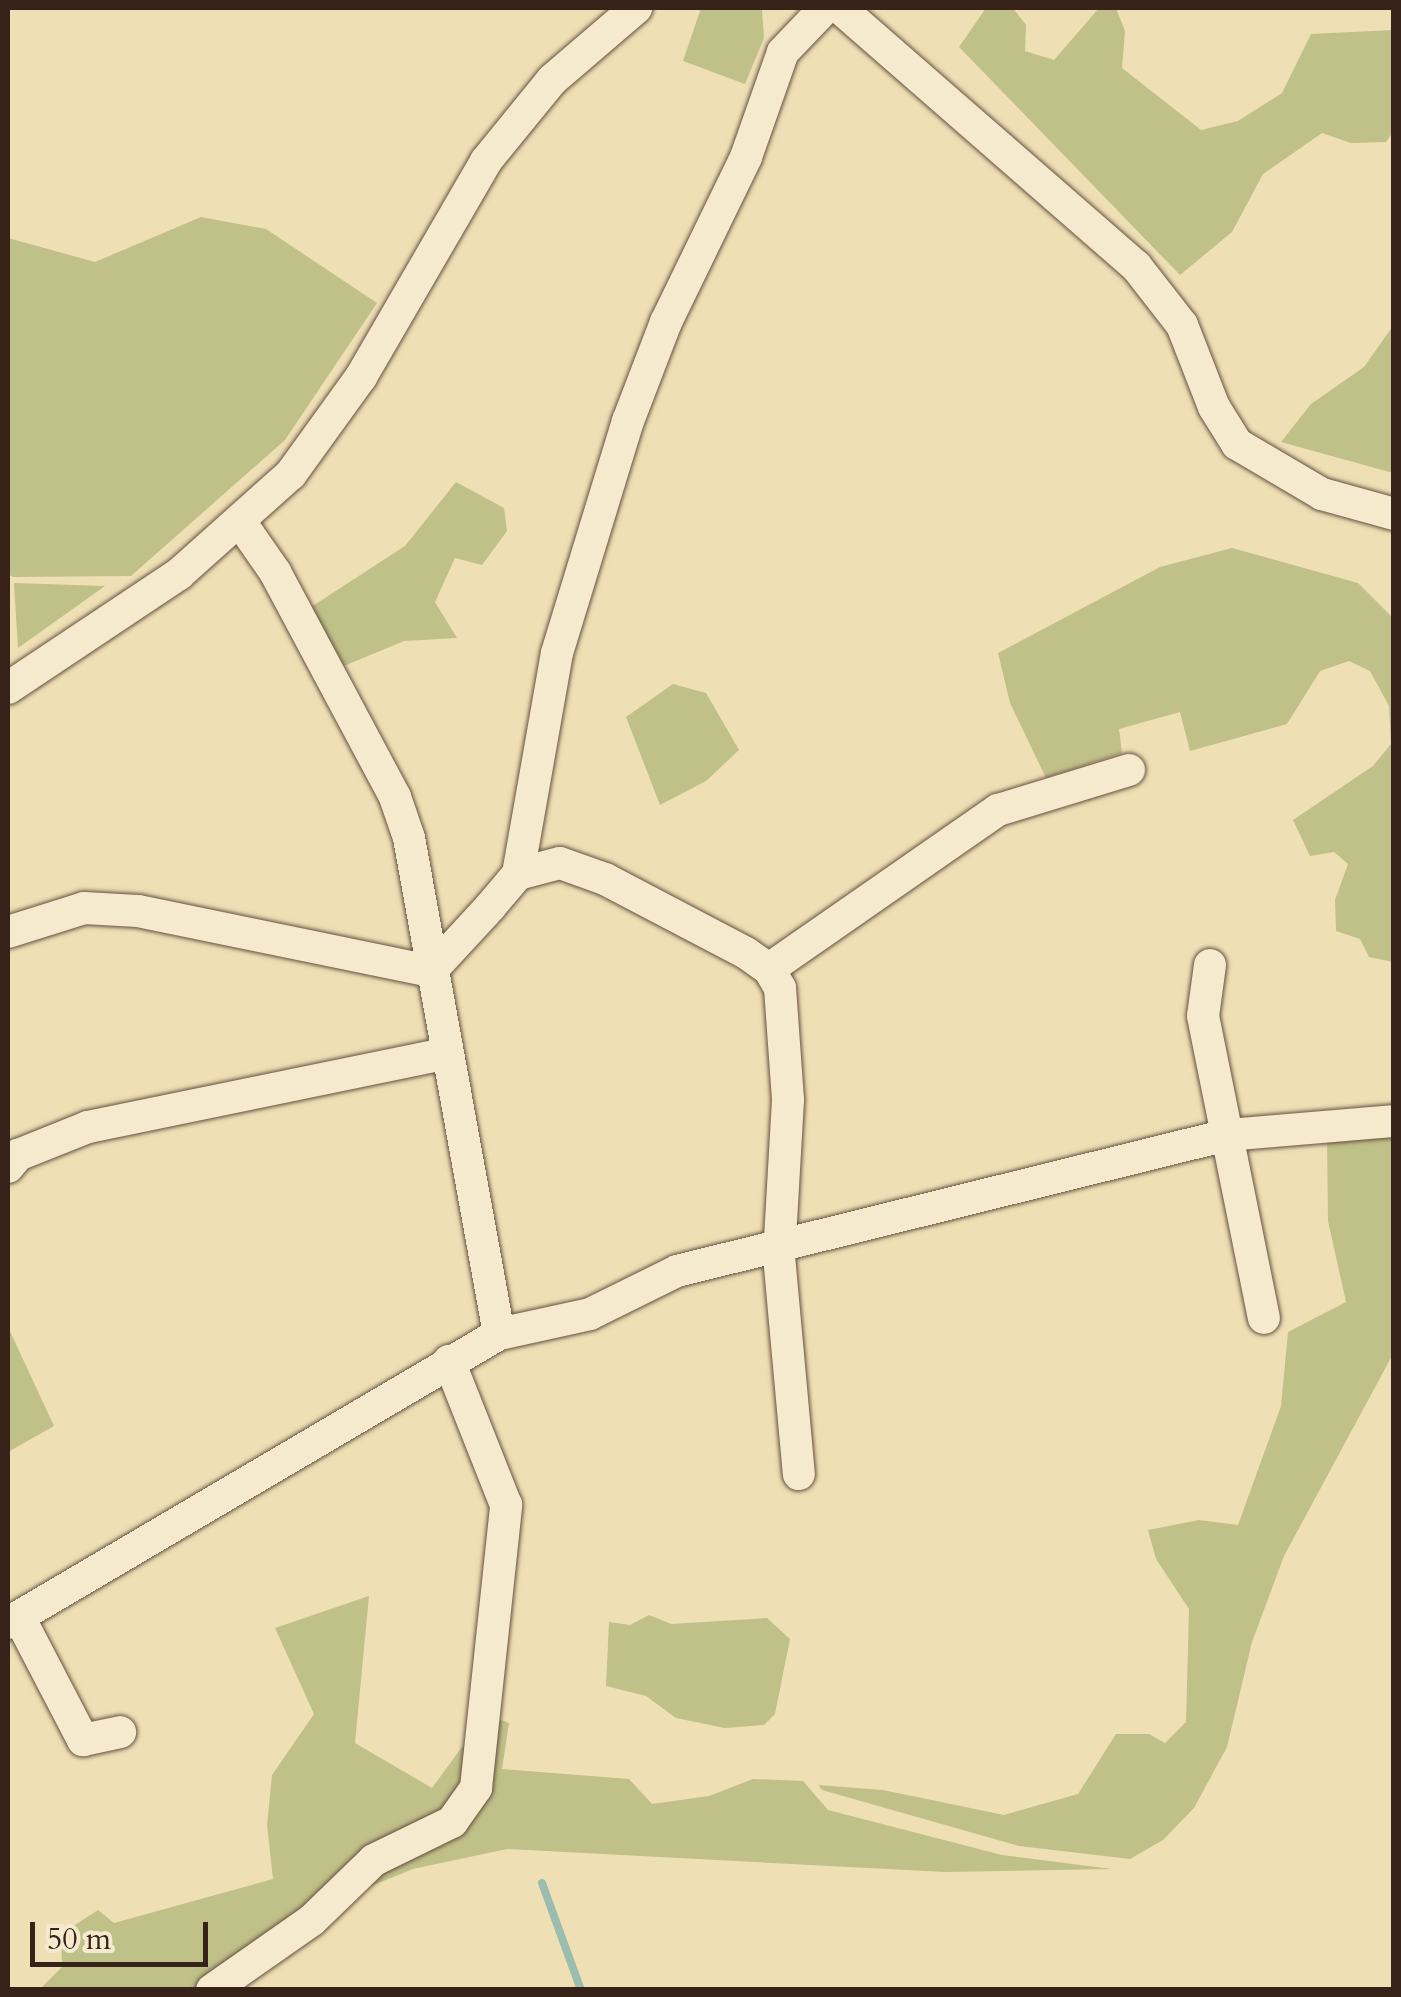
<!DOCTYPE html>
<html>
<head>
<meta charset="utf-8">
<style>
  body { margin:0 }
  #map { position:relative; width:1401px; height:1997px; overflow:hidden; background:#efdfb4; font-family:Cardo,serif }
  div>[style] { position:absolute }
  .green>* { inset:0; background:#c0c089 }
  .stream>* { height:8px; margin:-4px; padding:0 4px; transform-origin:4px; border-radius:4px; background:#9abdad }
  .roads { filter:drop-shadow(0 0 2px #655140) drop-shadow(0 0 2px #655140) }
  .minor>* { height:32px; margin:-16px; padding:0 16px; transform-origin:16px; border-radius:16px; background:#f5eace }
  span { translate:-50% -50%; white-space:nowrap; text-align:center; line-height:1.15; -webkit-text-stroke:8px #f5eace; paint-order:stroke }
  .frame { position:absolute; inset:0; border:10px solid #372219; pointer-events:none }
  .scale { position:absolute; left:30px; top:1922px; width:178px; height:45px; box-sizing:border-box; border:5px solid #372219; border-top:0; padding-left:12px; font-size:30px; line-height:35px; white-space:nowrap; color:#372219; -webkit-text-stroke:8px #f5eace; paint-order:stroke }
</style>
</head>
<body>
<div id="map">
  <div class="green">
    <i style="clip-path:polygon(701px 8px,762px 10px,764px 38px,745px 84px,683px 61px)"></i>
    <i style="clip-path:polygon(986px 8px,1013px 8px,1026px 25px,1025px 51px,1054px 60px,1099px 8px,1116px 8px,1125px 31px,1122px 68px,1201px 130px,1238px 121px,1282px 93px,1311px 34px,1393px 30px,1393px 132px,1386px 142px,1351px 143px,1322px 133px,1263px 174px,1232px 232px,1180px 275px,959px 47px)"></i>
    <i style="clip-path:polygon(201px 217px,266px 229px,377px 303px,285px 440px,131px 576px,13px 577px,8px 574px,8px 238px,95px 262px)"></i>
    <i style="clip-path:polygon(1393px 326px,1393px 473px,1281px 442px,1311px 404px,1364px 367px)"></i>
    <i style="clip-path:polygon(456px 482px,504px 508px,507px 531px,482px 565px,455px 558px,435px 602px,457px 638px,404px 641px,339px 668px,308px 609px,405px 546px)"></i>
    <i style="clip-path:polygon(1232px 548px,1358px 583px,1393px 618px,1393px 962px,1369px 957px,1360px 939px,1336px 931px,1335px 900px,1348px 864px,1334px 852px,1310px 856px,1293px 820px,1373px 766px,1391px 744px,1389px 706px,1370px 671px,1349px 661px,1320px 671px,1287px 724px,1190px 751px,1180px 712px,1119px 729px,1122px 753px,1046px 778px,1010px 703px,998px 653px,1160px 567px)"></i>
    <i style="clip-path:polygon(14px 583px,105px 586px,18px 648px)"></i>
    <i style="clip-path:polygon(673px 684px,706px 693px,739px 750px,706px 781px,660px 805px,626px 717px)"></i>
    <i style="clip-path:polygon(1393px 1132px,1393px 1354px,1284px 1556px,1252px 1642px,1227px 1747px,1194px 1808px,1163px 1840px,1130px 1859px,1019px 1846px,822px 1790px,818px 1785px,883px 1790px,1004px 1815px,1078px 1794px,1116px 1734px,1149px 1734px,1165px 1743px,1186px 1722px,1189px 1609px,1156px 1559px,1148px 1530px,1199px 1520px,1238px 1525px,1281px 1406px,1288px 1332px,1346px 1302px,1328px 1221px,1327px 1138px)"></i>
    <i style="clip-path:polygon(8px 1327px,54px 1426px,8px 1452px)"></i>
    <i style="clip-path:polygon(369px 1596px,355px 1743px,432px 1788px,468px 1739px,457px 1804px,193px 1989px,39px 1990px,62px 1967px,61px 1934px,98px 1910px,114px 1923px,273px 1879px,267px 1825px,272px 1775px,314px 1714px,275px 1628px)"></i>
    <i style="clip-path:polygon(649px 1615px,671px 1624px,767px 1618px,790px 1639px,775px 1714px,764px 1725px,725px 1728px,676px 1718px,646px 1696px,606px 1686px,609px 1622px,630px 1625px)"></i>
    <i style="clip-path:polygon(491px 1716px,509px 1723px,502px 1769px,629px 1779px,652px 1804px,709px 1796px,753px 1779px,803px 1781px,828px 1810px,1002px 1855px,1112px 1869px,945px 1872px,507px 1849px,413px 1869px,346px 1896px,448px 1834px)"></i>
  </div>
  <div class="stream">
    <i style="left:542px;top:1883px;width:114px;rotate:70deg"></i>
  </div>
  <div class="roads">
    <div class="minor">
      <i style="left:840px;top:8px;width:393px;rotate:41.1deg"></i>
      <i style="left:1136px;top:266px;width:75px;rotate:52.1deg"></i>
      <i style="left:1182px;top:325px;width:88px;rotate:68.7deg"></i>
      <i style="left:1214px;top:407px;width:44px;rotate:58.1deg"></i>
      <i style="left:1237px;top:444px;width:99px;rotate:30.5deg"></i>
      <i style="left:1322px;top:494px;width:75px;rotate:15.5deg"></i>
      <i style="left:241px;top:523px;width:60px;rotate:55.2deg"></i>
      <i style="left:275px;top:572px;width:255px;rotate:61.9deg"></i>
      <i style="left:395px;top:797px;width:43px;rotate:71.1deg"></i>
      <i style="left:409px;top:838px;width:504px;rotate:79.72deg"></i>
      <i style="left:8px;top:688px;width:206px;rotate:-33.7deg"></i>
      <i style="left:179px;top:574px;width:150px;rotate:-41.8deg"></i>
      <i style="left:291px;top:474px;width:120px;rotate:-54.2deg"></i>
      <i style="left:361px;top:377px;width:250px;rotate:-59.9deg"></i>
      <i style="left:486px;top:161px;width:104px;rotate:-50.8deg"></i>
      <i style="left:552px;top:80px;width:111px;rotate:-40.6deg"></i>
      <i style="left:518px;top:874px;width:43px;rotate:-14.7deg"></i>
      <i style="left:560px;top:863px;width:48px;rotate:19.6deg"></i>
      <i style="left:605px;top:879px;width:159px;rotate:27.7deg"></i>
      <i style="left:746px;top:953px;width:28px;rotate:35deg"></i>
      <i style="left:769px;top:969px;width:22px;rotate:60deg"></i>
      <i style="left:780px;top:988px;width:112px;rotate:85.9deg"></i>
      <i style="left:788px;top:1100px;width:156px;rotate:93.3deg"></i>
      <i style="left:779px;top:1256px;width:219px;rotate:84.8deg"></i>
      <i style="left:8px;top:932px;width:80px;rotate:-17.5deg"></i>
      <i style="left:84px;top:908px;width:54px;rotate:3.2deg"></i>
      <i style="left:138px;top:911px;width:299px;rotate:11.6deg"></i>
      <i style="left:431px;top:971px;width:87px;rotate:-47.3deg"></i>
      <i style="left:490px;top:907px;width:43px;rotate:-49.7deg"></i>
      <i style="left:518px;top:874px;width:224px;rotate:-80deg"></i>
      <i style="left:557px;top:653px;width:243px;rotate:-73deg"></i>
      <i style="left:628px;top:421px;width:106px;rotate:-69deg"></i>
      <i style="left:666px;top:322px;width:183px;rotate:-64.1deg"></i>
      <i style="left:746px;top:157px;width:111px;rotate:-70.6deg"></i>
      <i style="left:783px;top:52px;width:61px;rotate:-46.3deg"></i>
      <i style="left:1210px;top:965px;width:51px;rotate:97.8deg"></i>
      <i style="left:1203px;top:1016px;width:308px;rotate:78.6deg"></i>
      <i style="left:769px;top:969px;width:279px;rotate:-34.8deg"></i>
      <i style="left:998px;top:810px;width:137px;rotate:-17deg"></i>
      <i style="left:8px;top:1167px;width:16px;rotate:-50deg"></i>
      <i style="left:18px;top:1155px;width:75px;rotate:-21.8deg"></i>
      <i style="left:88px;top:1127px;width:364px;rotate:-11.6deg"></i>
      <i style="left:19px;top:1617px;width:139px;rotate:62.5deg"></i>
      <i style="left:83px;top:1740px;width:38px;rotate:-12deg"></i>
      <i style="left:8px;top:1623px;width:570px;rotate:-30.48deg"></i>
      <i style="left:499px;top:1334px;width:93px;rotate:-12.4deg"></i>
      <i style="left:590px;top:1314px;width:97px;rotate:-26.3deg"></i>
      <i style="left:677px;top:1271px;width:567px;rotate:-13.89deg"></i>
      <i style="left:1227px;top:1135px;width:168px;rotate:-4.8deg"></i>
      <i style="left:212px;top:1990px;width:122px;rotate:-35deg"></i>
      <i style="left:312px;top:1920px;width:86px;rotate:-44.1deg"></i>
      <i style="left:374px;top:1860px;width:87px;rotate:-26deg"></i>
      <i style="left:452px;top:1822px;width:42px;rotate:-54.8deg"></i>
      <i style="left:476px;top:1788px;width:285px;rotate:-83.9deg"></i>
      <i style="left:506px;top:1505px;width:155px;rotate:-111.6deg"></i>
    </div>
  </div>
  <div class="frame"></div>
  <div class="scale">50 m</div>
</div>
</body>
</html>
